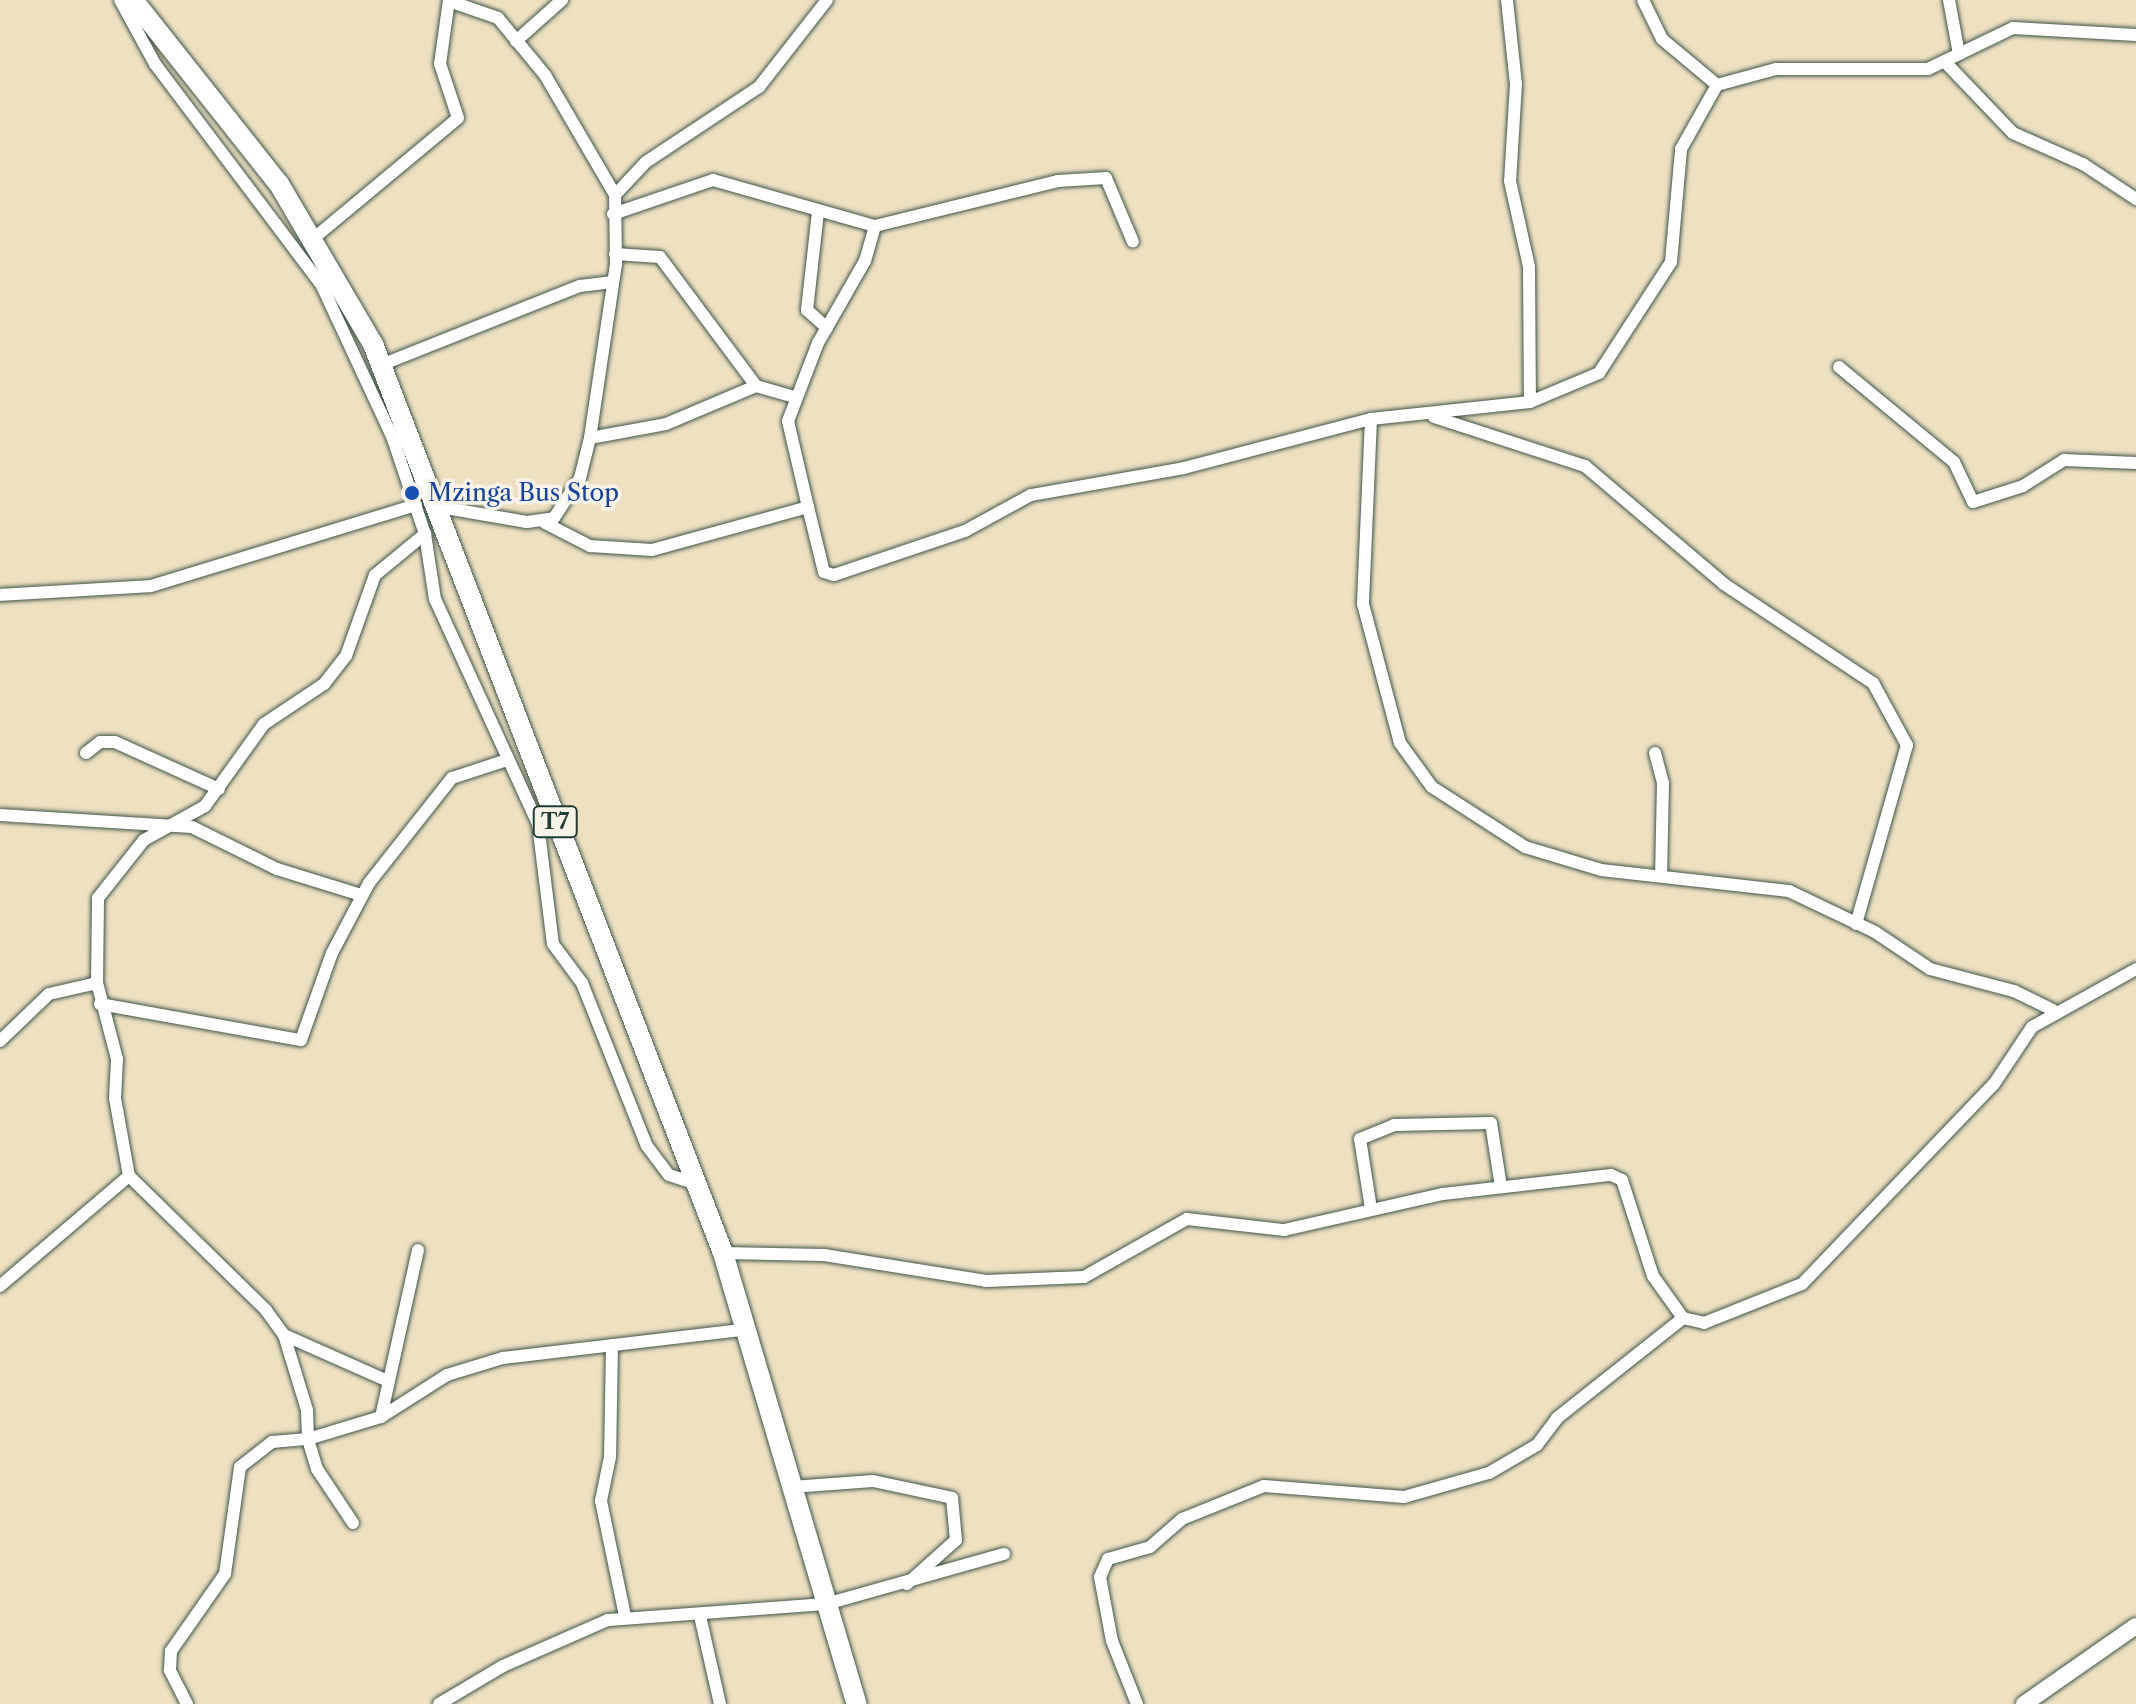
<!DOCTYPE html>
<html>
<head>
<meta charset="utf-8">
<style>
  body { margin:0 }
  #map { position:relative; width:2136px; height:1704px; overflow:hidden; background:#eee1c2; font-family:"Libre Caslon Text",serif }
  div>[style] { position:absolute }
  .roads { filter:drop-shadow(0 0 2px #3e5649) drop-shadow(0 0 2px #3e5649) }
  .minor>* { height:12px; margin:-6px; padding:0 6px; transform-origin:6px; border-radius:6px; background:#fff }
  .secondary>* { height:16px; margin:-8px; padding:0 8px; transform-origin:8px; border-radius:8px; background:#fff }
  .trunk>* { height:20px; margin:-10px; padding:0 10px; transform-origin:10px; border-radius:10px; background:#fff }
  .dots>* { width:22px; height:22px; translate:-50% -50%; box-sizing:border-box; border:4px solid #f7f3e8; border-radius:50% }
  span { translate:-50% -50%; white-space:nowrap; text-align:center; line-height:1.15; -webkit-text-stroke:7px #f7f3e8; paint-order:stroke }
  .shield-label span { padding:2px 6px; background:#f7f3e8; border:2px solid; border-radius:6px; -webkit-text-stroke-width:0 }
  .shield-label { font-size:22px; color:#1f3d34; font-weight:700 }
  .transit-label { font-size:24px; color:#164399 }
  .left { translate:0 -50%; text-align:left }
</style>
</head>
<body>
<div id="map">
  <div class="roads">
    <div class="minor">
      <i style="left:120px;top:0;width:73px;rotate:61.3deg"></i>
      <i style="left:155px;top:64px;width:276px;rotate:53deg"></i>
      <i style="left:321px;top:284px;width:168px;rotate:65deg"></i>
      <i style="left:392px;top:436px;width:103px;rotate:71.4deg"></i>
      <i style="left:425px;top:534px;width:66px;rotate:81.3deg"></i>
      <i style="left:435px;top:599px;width:247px;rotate:65.4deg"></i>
      <i style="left:538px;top:824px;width:121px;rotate:82.9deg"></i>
      <i style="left:553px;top:944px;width:49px;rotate:53.4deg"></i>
      <i style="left:582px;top:983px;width:175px;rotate:68.3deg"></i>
      <i style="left:647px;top:1146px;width:36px;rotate:53deg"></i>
      <i style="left:669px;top:1175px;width:26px;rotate:18deg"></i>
      <i style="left:1507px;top:0;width:84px;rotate:83.9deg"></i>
      <i style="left:1516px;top:84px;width:97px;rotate:93.5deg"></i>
      <i style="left:1510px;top:181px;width:88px;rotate:77.5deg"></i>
      <i style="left:1529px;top:267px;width:135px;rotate:89.6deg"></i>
      <i style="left:1643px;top:0;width:43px;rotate:64deg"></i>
      <i style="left:1662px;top:39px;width:72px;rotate:39.9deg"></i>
      <i style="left:1949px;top:0;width:55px;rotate:79.5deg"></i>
      <i style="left:449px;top:1px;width:52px;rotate:19.1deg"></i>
      <i style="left:498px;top:18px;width:74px;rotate:50.5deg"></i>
      <i style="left:545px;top:75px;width:139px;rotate:59.7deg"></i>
      <i style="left:516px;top:41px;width:62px;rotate:-41.7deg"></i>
      <i style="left:1946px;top:63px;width:97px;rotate:46.3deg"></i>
      <i style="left:2013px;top:133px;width:77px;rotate:23.9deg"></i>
      <i style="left:2083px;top:164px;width:64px;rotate:33.4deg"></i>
      <i style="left:818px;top:212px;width:99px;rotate:96.4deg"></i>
      <i style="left:807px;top:310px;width:27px;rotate:42deg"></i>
      <i style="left:613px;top:214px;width:106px;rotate:-18.8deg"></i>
      <i style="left:713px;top:180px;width:168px;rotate:15.9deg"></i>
      <i style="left:875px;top:226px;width:188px;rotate:-13.8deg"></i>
      <i style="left:1058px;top:181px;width:48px;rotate:-3.6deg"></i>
      <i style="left:1106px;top:178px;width:69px;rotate:67.1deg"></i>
      <i style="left:314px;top:238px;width:187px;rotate:-39.8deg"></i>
      <i style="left:458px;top:118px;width:57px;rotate:-108.4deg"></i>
      <i style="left:440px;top:64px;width:65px;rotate:-82deg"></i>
      <i style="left:615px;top:254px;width:45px;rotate:3.8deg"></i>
      <i style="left:660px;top:257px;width:161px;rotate:53.3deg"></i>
      <i style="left:756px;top:386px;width:40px;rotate:16deg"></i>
      <i style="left:381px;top:365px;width:214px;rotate:-21.7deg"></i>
      <i style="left:580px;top:286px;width:33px;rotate:-7deg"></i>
      <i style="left:1839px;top:367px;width:149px;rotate:39.6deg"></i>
      <i style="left:1954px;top:462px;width:44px;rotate:64.6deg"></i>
      <i style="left:1973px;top:502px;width:52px;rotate:-17.7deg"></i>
      <i style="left:2023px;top:486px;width:49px;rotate:-32.4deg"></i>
      <i style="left:2064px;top:460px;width:72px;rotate:2.4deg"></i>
      <i style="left:1434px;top:417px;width:159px;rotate:18deg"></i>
      <i style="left:1585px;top:466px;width:182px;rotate:40.3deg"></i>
      <i style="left:1724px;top:584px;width:179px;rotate:33.6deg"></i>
      <i style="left:1873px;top:683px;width:71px;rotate:61.3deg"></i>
      <i style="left:1907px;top:745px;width:186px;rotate:105.9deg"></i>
      <i style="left:1371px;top:419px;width:185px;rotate:92.5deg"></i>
      <i style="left:1363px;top:604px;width:144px;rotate:75.1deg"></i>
      <i style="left:1400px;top:743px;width:54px;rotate:54deg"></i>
      <i style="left:1432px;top:787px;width:111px;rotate:32.8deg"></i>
      <i style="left:1525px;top:847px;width:79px;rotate:16.8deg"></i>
      <i style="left:1601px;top:870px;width:189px;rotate:6.4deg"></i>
      <i style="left:1789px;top:891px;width:95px;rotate:25.5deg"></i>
      <i style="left:1875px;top:932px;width:66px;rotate:33.9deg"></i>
      <i style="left:1930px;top:969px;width:87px;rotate:14.7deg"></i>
      <i style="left:2014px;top:991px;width:43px;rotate:26deg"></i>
      <i style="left:590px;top:438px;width:77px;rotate:-10.4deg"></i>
      <i style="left:666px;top:424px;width:98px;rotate:-22.9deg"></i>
      <i style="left:434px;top:506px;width:94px;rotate:9.8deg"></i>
      <i style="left:527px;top:522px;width:27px;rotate:-8deg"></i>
      <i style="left:554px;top:518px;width:48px;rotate:-57deg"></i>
      <i style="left:580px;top:478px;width:41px;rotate:-76deg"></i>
      <i style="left:590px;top:438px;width:177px;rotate:-81.5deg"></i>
      <i style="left:616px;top:263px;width:68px;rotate:-90.8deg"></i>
      <i style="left:615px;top:195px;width:45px;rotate:-46.8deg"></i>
      <i style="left:646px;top:162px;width:136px;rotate:-33.6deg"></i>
      <i style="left:759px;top:87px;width:110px;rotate:-52deg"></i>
      <i style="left:808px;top:507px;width:88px;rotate:-103.1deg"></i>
      <i style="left:788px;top:421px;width:84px;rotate:-69deg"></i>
      <i style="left:818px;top:343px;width:95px;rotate:-60.2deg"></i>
      <i style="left:865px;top:261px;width:36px;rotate:-74deg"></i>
      <i style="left:545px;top:523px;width:51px;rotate:27.1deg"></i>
      <i style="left:590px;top:546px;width:62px;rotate:3.7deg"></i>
      <i style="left:652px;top:550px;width:162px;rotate:-15.4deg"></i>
      <i style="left:808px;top:507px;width:67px;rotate:76.2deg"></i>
      <i style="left:824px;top:572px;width:10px;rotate:17deg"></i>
      <i style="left:834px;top:575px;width:138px;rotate:-18.6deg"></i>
      <i style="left:965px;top:531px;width:75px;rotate:-28.6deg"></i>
      <i style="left:1031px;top:495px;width:155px;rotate:-10deg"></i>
      <i style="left:1184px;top:468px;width:193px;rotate:-14.7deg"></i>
      <i style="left:1371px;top:419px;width:160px;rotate:-6.1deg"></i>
      <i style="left:1530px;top:402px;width:75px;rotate:-22.8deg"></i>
      <i style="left:1599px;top:373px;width:132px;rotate:-57deg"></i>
      <i style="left:1671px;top:262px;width:113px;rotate:-84.9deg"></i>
      <i style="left:1681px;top:149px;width:73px;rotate:-60.6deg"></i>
      <i style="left:1717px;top:85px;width:61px;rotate:-15.2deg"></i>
      <i style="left:1776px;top:69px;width:152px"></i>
      <i style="left:1928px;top:69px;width:94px;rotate:-25.8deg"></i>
      <i style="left:2013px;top:28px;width:123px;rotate:3.3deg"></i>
      <i style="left:0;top:595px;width:151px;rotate:-3.4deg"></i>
      <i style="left:151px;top:586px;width:277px;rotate:-17deg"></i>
      <i style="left:86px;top:753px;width:18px;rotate:-38deg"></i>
      <i style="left:100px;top:742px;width:15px"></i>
      <i style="left:115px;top:742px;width:114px;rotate:24.3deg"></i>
      <i style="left:1655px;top:753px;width:31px;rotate:75deg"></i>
      <i style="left:1663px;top:783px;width:92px;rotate:91.2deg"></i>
      <i style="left:0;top:815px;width:192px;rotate:3.6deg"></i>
      <i style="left:192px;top:827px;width:95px;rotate:26.3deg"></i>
      <i style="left:277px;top:869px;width:88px;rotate:17.2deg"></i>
      <i style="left:100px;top:1004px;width:204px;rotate:10.2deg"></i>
      <i style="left:301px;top:1040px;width:92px;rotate:-70.4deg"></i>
      <i style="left:332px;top:953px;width:79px;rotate:-62.1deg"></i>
      <i style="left:369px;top:883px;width:134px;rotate:-51.7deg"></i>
      <i style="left:452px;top:778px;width:55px;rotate:-18.1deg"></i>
      <i style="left:0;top:1041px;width:68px;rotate:-43.8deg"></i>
      <i style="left:49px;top:994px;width:49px;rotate:-12.9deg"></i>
      <i style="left:1371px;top:1209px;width:71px;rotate:-98.9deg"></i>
      <i style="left:1360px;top:1139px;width:37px;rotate:-22deg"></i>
      <i style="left:1394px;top:1125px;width:97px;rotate:-1.2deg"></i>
      <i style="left:1491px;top:1123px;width:65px;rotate:81.1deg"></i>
      <i style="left:723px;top:1253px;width:101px;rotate:1.1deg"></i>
      <i style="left:824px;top:1255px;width:164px;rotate:9.1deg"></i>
      <i style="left:986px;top:1281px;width:98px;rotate:-2.3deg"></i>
      <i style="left:1084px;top:1277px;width:118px;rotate:-29.4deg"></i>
      <i style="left:1187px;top:1219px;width:98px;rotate:6.5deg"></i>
      <i style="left:1284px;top:1230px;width:163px;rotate:-12.8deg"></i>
      <i style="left:1443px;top:1194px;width:169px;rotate:-6.5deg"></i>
      <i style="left:1611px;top:1175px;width:12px;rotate:24deg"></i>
      <i style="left:1622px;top:1180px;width:101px;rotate:72.1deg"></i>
      <i style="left:1653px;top:1276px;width:52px;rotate:54.5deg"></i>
      <i style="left:1683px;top:1318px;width:22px;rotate:13deg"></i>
      <i style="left:1704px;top:1323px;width:105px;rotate:-21.7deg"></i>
      <i style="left:1802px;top:1284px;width:277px;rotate:-46.2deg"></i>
      <i style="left:1994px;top:1084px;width:69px;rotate:-56.3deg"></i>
      <i style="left:2032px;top:1027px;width:119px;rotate:-29.1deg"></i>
      <i style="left:0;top:1286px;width:170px;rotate:-40.5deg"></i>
      <i style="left:284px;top:1335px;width:114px;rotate:23.9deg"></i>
      <i style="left:612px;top:1345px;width:112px;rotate:91deg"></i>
      <i style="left:610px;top:1457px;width:45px;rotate:101.6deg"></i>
      <i style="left:601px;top:1501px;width:117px;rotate:78.2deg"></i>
      <i style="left:381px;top:1417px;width:171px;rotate:-77.5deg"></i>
      <i style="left:792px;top:1487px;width:81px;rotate:-4.2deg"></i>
      <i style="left:873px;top:1481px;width:81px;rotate:12.1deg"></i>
      <i style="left:952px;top:1498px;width:42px;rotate:84.6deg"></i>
      <i style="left:956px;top:1540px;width:66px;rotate:138.1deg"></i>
      <i style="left:353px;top:1523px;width:65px;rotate:-123.7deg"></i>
      <i style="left:317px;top:1469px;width:31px;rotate:-107deg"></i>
      <i style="left:308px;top:1439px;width:76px;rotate:-16.8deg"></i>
      <i style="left:381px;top:1417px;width:78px;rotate:-32.5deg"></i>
      <i style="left:447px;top:1375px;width:59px;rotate:-16.9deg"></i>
      <i style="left:503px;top:1358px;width:242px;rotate:-6.7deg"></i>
      <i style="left:700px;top:1616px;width:90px;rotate:77.2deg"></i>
      <i style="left:187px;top:1704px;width:38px;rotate:-117deg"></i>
      <i style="left:170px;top:1670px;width:19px;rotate:-87deg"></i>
      <i style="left:171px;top:1651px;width:94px;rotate:-55deg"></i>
      <i style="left:225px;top:1574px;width:108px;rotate:-82deg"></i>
      <i style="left:240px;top:1467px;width:41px;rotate:-38deg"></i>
      <i style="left:272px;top:1442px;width:36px;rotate:-5deg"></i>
      <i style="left:308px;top:1439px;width:29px;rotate:-92deg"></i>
      <i style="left:307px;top:1410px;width:78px;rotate:-107deg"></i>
      <i style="left:284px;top:1335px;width:31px;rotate:-126deg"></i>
      <i style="left:266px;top:1310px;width:192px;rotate:-135.6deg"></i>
      <i style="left:129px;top:1176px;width:79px;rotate:-100.2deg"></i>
      <i style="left:115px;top:1098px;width:39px;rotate:-87deg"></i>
      <i style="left:117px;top:1059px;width:79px;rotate:-104.7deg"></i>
      <i style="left:97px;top:983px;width:85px;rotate:-89.3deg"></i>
      <i style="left:98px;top:898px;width:74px;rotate:-51.6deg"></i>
      <i style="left:144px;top:840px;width:70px;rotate:-29.1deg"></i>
      <i style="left:205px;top:806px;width:101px;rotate:-54.3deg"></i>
      <i style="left:264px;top:724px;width:72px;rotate:-33.7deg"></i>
      <i style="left:324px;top:684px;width:36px;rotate:-52deg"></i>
      <i style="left:346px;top:656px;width:86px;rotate:-70.3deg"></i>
      <i style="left:375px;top:575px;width:65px;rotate:-39.4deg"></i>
      <i style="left:439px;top:1704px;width:74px;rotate:-30.7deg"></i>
      <i style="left:503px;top:1666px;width:115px;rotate:-23.7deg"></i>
      <i style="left:608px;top:1620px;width:219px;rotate:-4.2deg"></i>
      <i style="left:826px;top:1604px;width:185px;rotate:-15.7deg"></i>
      <i style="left:1137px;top:1704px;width:68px;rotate:-111.6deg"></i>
      <i style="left:1112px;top:1641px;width:65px;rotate:-100.6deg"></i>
      <i style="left:1100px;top:1577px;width:20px;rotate:-66deg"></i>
      <i style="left:1108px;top:1559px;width:44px;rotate:-15.9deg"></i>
      <i style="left:1150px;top:1547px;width:43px;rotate:-41.2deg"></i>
      <i style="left:1182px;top:1519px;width:88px;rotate:-21.9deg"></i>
      <i style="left:1264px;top:1486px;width:140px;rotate:4.5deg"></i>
      <i style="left:1404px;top:1497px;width:88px;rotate:-15.8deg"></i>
      <i style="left:1489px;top:1473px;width:56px;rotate:-30.3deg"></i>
      <i style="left:1537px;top:1445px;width:34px;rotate:-53deg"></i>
      <i style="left:1557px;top:1418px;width:161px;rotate:-38.4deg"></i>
    </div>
    <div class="secondary">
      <i style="left:2024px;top:1704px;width:136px;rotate:-34.9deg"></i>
    </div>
    <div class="trunk">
      <i style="left:133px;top:0;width:235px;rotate:51.6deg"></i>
      <i style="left:279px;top:184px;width:186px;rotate:59.6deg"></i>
      <i style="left:373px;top:344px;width:974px;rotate:68.94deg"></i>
      <i style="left:723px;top:1253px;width:470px;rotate:73.5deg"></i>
    </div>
  </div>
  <div class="dots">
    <i style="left:412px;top:493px;background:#1a4fb4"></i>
  </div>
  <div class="shield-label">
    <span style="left:555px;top:822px">T7</span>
  </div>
  <div class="transit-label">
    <span class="left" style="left:428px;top:493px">Mzinga Bus Stop</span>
  </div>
</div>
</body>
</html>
